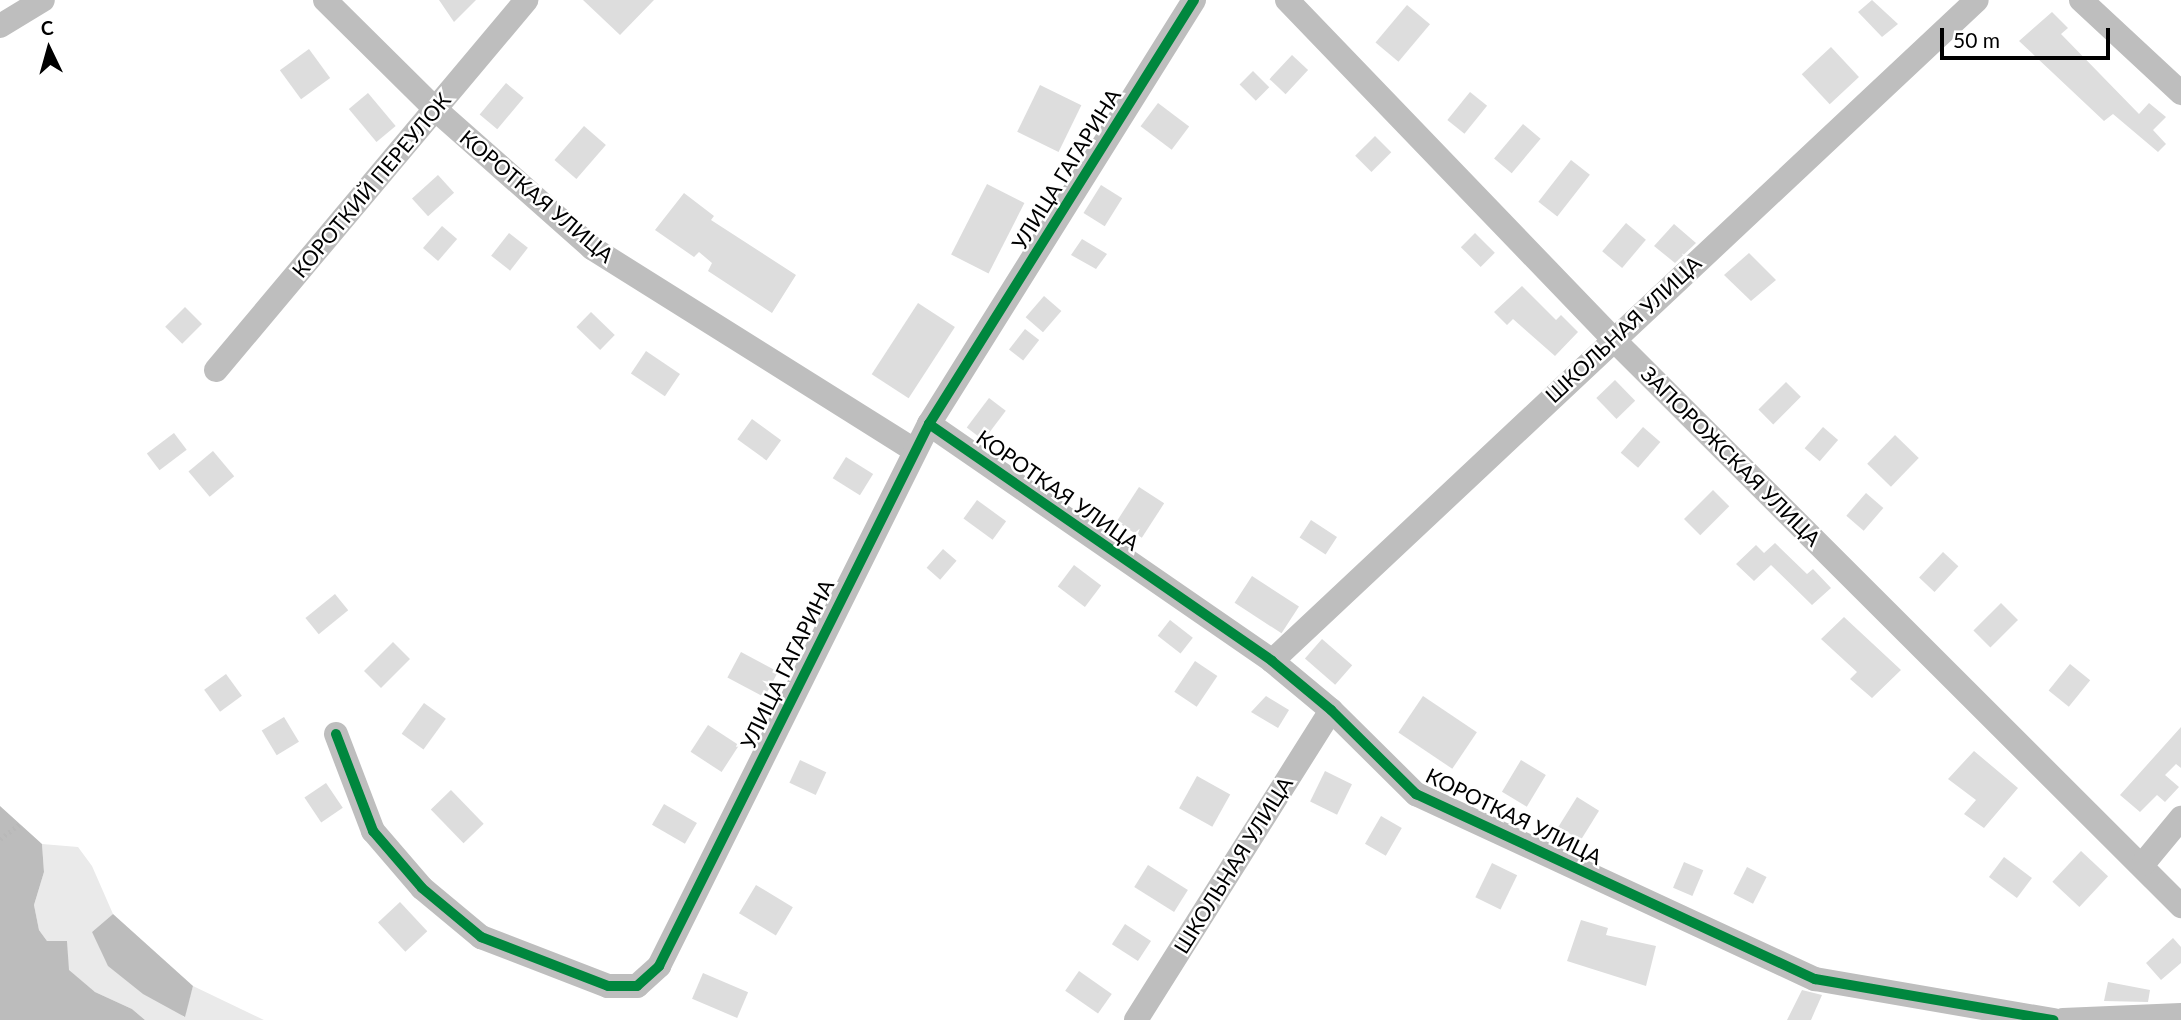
<!DOCTYPE html>
<html>
<head>
<meta charset="utf-8">
<style>
  body { margin:0 }
  #map { position:relative; width:2181px; height:1020px; overflow:hidden; background:#fff; font-family:Lato,sans-serif }
  div>[style] { position:absolute }
  .green>* { inset:0; background:#eaeaea }
  .water>* { inset:0; background:#bcbcbc }
  .building>* { inset:0; background:#ddd; transform-origin:0 0 }
  .path>* { height:4.5px; margin-top:-2.25px; transform-origin:0; background:repeating-linear-gradient(90deg,#b8b8b8 0 2px,transparent 0 5.5px) }
  .street>* { height:24px; margin:-12px; padding:0 12px; transform-origin:12px; border-radius:12px; background:#bebebe }
  .cycleway>* { height:10px; margin:-5px; padding:0 5px; transform-origin:5px; border-radius:5px; background:#00873e }
  span { translate:-50% -50%; white-space:nowrap; text-align:center; line-height:1.15; -webkit-text-stroke:5px #fff; paint-order:stroke }
  .street-label { font-size:21px; color:#000 }
  .north { position:absolute; left:14px; top:14px; width:70px; height:70px; -webkit-text-stroke:5px #fff; paint-order:stroke; rotate:355deg; font-size:19px; font-weight:700; line-height:28px; text-align:center; color:#000 }
  .north::after { content:''; display:block; margin:auto; width:24px; height:32px; background:#000; clip-path:polygon(50% 0,100% 100%,50% 72%,0 100%) }
  .scale { position:absolute; left:1940px; top:28px; width:170px; height:32px; box-sizing:border-box; border:4px solid #000; border-top:0; padding-left:9px; font-size:21px; line-height:24px; white-space:nowrap; color:#000; -webkit-text-stroke:5px #fff; paint-order:stroke }
</style>
</head>
<body>
<div id="map">
  <div class="green">
    <i style="clip-path:polygon(42px 844px,78px 847px,92px 866px,113px 914px,92px 932px,184px 1017px,193px 986px,264px 1020px,145px 1020px,132px 1009px,95px 992px,68px 970px,67px 941px,47px 941px,39px 930px,34px 905px,44px 872px)"></i>
  </div>
  <div class="water">
    <i style="clip-path:polygon(0 806px,42px 844px,44px 872px,34px 905px,39px 930px,47px 941px,67px 941px,69px 970px,95px 992px,132px 1009px,145px 1020px,0 1020px)"></i>
    <i style="clip-path:polygon(113px 914px,193px 986px,185px 1017px,143px 994px,108px 966px,92px 932px)"></i>
  </div>
  <div class="building">
    <i style="clip-path:polygon(439px 0,476px 0,454px 22px)"></i>
    <i style="clip-path:polygon(583px 0,654px 0,620px 35px)"></i>
    <i style="clip-path:polygon(1872px 0,1898px 24px,1882px 37px,1858px 12px)"></i>
    <i style="left:1407px;top:5px;width:30px;height:49px;rotate:40deg"></i>
    <i style="clip-path:polygon(2052px 12px,2068px 28px,2061px 34px,2139px 114px,2149px 103px,2166px 117px,2153px 130px,2166px 144px,2158px 152px,2113px 114px,2104px 121px,2019px 41px)"></i>
    <i style="left:1831px;top:47px;width:41px;height:40px;rotate:47deg"></i>
    <i style="left:309px;top:49px;width:36px;height:36px;rotate:54deg"></i>
    <i style="left:1292px;top:55px;width:22px;height:33px;rotate:43deg"></i>
    <i style="left:1253px;top:71px;width:23px;height:19px;rotate:45deg"></i>
    <i style="left:506px;top:83px;width:23px;height:41px;rotate:40deg"></i>
    <i style="left:1040px;top:85px;width:46px;height:52px;rotate:26deg"></i>
    <i style="left:1470px;top:92px;width:22px;height:36px;rotate:39deg"></i>
    <i style="left:368px;top:93px;width:43px;height:25px;rotate:50deg"></i>
    <i style="left:1158px;top:103px;width:39px;height:29px;rotate:37deg"></i>
    <i style="left:1523px;top:124px;width:23px;height:45px;rotate:40deg"></i>
    <i style="left:584px;top:126px;width:29px;height:45px;rotate:41deg"></i>
    <i style="left:1375px;top:136px;width:23px;height:28px;rotate:45deg"></i>
    <i style="left:1571px;top:160px;width:24px;height:53px;rotate:38deg"></i>
    <i style="left:438px;top:175px;width:24px;height:35px;rotate:48deg"></i>
    <i style="left:987px;top:184px;width:42px;height:79px;rotate:27deg"></i>
    <i style="left:1101px;top:185px;width:25px;height:33px;rotate:32deg"></i>
    <i style="clip-path:polygon(684px 193px,714px 216px,711px 220px,796px 275px,772px 313px,708px 271px,712px 263px,699px 252px,694px 257px,655px 230px)"></i>
    <i style="left:1626px;top:223px;width:26px;height:37px;rotate:40deg"></i>
    <i style="clip-path:polygon(1674px 224px,1696px 243px,1675px 263px,1654px 246px)"></i>
    <i style="left:442px;top:226px;width:20px;height:29px;rotate:41deg"></i>
    <i style="left:509px;top:233px;width:24px;height:29px;rotate:38deg"></i>
    <i style="left:1475px;top:233px;width:28px;height:20px;rotate:45deg"></i>
    <i style="clip-path:polygon(1082px 239px,1107px 254px,1096px 269px,1071px 255px)"></i>
    <i style="clip-path:polygon(1749px 253px,1776px 280px,1751px 301px,1724px 275px)"></i>
    <i style="clip-path:polygon(1522px 286px,1556px 320px,1561px 315px,1578px 332px,1555px 356px,1513px 319px,1507px 325px,1494px 312px)"></i>
    <i style="left:1044px;top:296px;width:23px;height:28px;rotate:41deg"></i>
    <i style="left:918px;top:303px;width:44px;height:85px;rotate:33deg"></i>
    <i style="left:185px;top:307px;width:24px;height:28px;rotate:45deg"></i>
    <i style="left:591px;top:312px;width:33px;height:21px;rotate:44deg"></i>
    <i style="left:1025px;top:329px;width:18px;height:26px;rotate:38deg"></i>
    <i style="left:646px;top:351px;width:41px;height:27px;rotate:34deg"></i>
    <i style="left:1615px;top:380px;width:29px;height:26px;rotate:46deg"></i>
    <i style="left:1786px;top:382px;width:21px;height:39px;rotate:45deg"></i>
    <i style="left:989px;top:398px;width:21px;height:37px;rotate:37deg"></i>
    <i style="left:752px;top:419px;width:36px;height:25px;rotate:36deg"></i>
    <i style="left:1643px;top:427px;width:23px;height:34px;rotate:41deg"></i>
    <i style="left:1823px;top:427px;width:20px;height:28px;rotate:41deg"></i>
    <i style="left:174px;top:433px;width:21px;height:34px;rotate:53deg"></i>
    <i style="left:1895px;top:435px;width:33px;height:40px;rotate:44deg"></i>
    <i style="left:213px;top:451px;width:33px;height:32px;rotate:50deg"></i>
    <i style="left:846px;top:457px;width:32px;height:25px;rotate:32deg"></i>
    <i style="left:1139px;top:487px;width:30px;height:41px;rotate:33deg"></i>
    <i style="left:1713px;top:490px;width:23px;height:41px;rotate:45deg"></i>
    <i style="left:1866px;top:493px;width:23px;height:30px;rotate:41deg"></i>
    <i style="left:977px;top:500px;width:36px;height:23px;rotate:36deg"></i>
    <i style="left:1311px;top:520px;width:31px;height:21px;rotate:33deg"></i>
    <i style="clip-path:polygon(1775px 543px,1807px 574px,1813px 569px,1831px 588px,1812px 605px,1771px 565px,1754px 581px,1736px 564px,1756px 545px,1764px 553px)"></i>
    <i style="left:943px;top:549px;width:18px;height:25px;rotate:41deg"></i>
    <i style="left:1943px;top:552px;width:21px;height:35px;rotate:43deg"></i>
    <i style="left:1074px;top:565px;width:34px;height:27px;rotate:37deg"></i>
    <i style="left:1252px;top:576px;width:56px;height:32px;rotate:33deg"></i>
    <i style="left:335px;top:594px;width:21px;height:38px;rotate:51deg"></i>
    <i style="left:2001px;top:603px;width:24px;height:39px;rotate:45deg"></i>
    <i style="clip-path:polygon(1844px 617px,1901px 670px,1872px 698px,1850px 679px,1857px 672px,1821px 639px)"></i>
    <i style="left:1170px;top:620px;width:29px;height:20px;rotate:38deg"></i>
    <i style="left:1322px;top:639px;width:40px;height:26px;rotate:41deg"></i>
    <i style="left:393px;top:642px;width:24px;height:41px;rotate:45deg"></i>
    <i style="left:741px;top:652px;width:42px;height:29px;rotate:28deg"></i>
    <i style="left:1195px;top:661px;width:27px;height:37px;rotate:34deg"></i>
    <i style="left:2070px;top:664px;width:26px;height:34px;rotate:39deg"></i>
    <i style="left:226px;top:674px;width:27px;height:27px;rotate:54deg"></i>
    <i style="clip-path:polygon(1266px 696px,1289px 710px,1278px 728px,1251px 712px)"></i>
    <i style="left:1423px;top:696px;width:65px;height:44px;rotate:34deg"></i>
    <i style="left:424px;top:703px;width:27px;height:38px;rotate:36deg"></i>
    <i style="left:284px;top:717px;width:29px;height:26px;rotate:59deg"></i>
    <i style="left:708px;top:725px;width:37px;height:32px;rotate:33deg"></i>
    <i style="clip-path:polygon(2181px 727px,2181px 768px,2176px 764px,2165px 775px,2179px 787px,2165px 802px,2157px 795px,2140px 812px,2120px 795px)"></i>
    <i style="clip-path:polygon(1974px 751px,2018px 788px,1984px 828px,1964px 814px,1976px 800px,1948px 779px)"></i>
    <i style="left:800px;top:760px;width:29px;height:25px;rotate:25deg"></i>
    <i style="left:1521px;top:760px;width:29px;height:37px;rotate:31deg"></i>
    <i style="left:1325px;top:771px;width:30px;height:34px;rotate:26deg"></i>
    <i style="left:1197px;top:776px;width:38px;height:37px;rotate:29deg"></i>
    <i style="left:326px;top:783px;width:30px;height:26px;rotate:56deg"></i>
    <i style="left:451px;top:790px;width:47px;height:28px;rotate:46deg"></i>
    <i style="left:1577px;top:797px;width:26px;height:35px;rotate:32deg"></i>
    <i style="left:664px;top:804px;width:38px;height:24px;rotate:30deg"></i>
    <i style="left:1381px;top:816px;width:24px;height:32px;rotate:30deg"></i>
    <i style="left:2081px;top:851px;width:37px;height:42px;rotate:43deg"></i>
    <i style="left:2004px;top:857px;width:35px;height:25px;rotate:37deg"></i>
    <i style="left:1684px;top:862px;width:21px;height:28px;rotate:23deg"></i>
    <i style="left:1492px;top:863px;width:28px;height:38px;rotate:26deg"></i>
    <i style="left:1148px;top:865px;width:47px;height:26px;rotate:32deg"></i>
    <i style="left:1747px;top:867px;width:22px;height:30px;rotate:27deg"></i>
    <i style="left:756px;top:885px;width:43px;height:33px;rotate:31deg"></i>
    <i style="left:400px;top:902px;width:40px;height:30px;rotate:47deg"></i>
    <i style="clip-path:polygon(1581px 920px,1608px 928px,1606px 935px,1656px 946px,1646px 986px,1567px 961px)"></i>
    <i style="left:1125px;top:924px;width:31px;height:24px;rotate:33deg"></i>
    <i style="clip-path:polygon(2173px 938px,2181px 947px,2181px 963px,2161px 980px,2146px 963px)"></i>
    <i style="left:1079px;top:971px;width:40px;height:24px;rotate:35deg"></i>
    <i style="left:703px;top:973px;width:49px;height:28px;rotate:23deg"></i>
    <i style="clip-path:polygon(2108px 982px,2150px 990px,2148px 1002px,2104px 1001px)"></i>
    <i style="clip-path:polygon(1802px 990px,1822px 995px,1811px 1020px,1787px 1020px)"></i>
  </div>
  <div class="path">
    <i style="left:0;top:839px;width:26px;rotate:-37deg"></i>
  </div>
  <div class="street">
    <i style="left:325px;top:0;width:155px;rotate:44.7deg"></i>
    <i style="left:435px;top:109px;width:210px;rotate:41.5deg"></i>
    <i style="left:592px;top:248px;width:381px;rotate:32.1deg"></i>
    <i style="left:1287px;top:0;width:470px;rotate:46.1deg"></i>
    <i style="left:1613px;top:339px;width:803px;rotate:44.95deg"></i>
    <i style="left:2081px;top:0;width:137px;rotate:42.9deg"></i>
    <i style="left:0;top:26px;width:50px;rotate:-31.2deg"></i>
    <i style="left:216px;top:370px;width:483px;rotate:-50deg"></i>
    <i style="left:929px;top:424px;width:417px;rotate:34.6deg"></i>
    <i style="left:1272px;top:661px;width:77px;rotate:39.7deg"></i>
    <i style="left:1331px;top:710px;width:120px;rotate:44.7deg"></i>
    <i style="left:1416px;top:794px;width:440px;rotate:24.9deg"></i>
    <i style="left:1815px;top:979px;width:242px;rotate:9.8deg"></i>
    <i style="left:1272px;top:661px;width:966px;rotate:-43.16deg"></i>
    <i style="left:336px;top:734px;width:104px;rotate:69.1deg"></i>
    <i style="left:373px;top:831px;width:75px;rotate:49.3deg"></i>
    <i style="left:422px;top:888px;width:77px;rotate:39.7deg"></i>
    <i style="left:481px;top:937px;width:136px;rotate:21.1deg"></i>
    <i style="left:608px;top:986px;width:29px"></i>
    <i style="left:637px;top:986px;width:30px;rotate:-42deg"></i>
    <i style="left:659px;top:966px;width:606px;rotate:-63.52deg"></i>
    <i style="left:929px;top:424px;width:500px;rotate:-57.99deg"></i>
    <i style="left:2143px;top:864px;width:60px;rotate:-50.4deg"></i>
    <i style="left:1136px;top:1020px;width:366px;rotate:-57.8deg"></i>
    <i style="left:2063px;top:1020px;width:118px;rotate:-2.4deg"></i>
  </div>
  <div class="cycleway">
    <i style="left:929px;top:424px;width:417px;rotate:34.6deg"></i>
    <i style="left:1272px;top:661px;width:77px;rotate:39.7deg"></i>
    <i style="left:1331px;top:710px;width:120px;rotate:44.7deg"></i>
    <i style="left:1416px;top:794px;width:440px;rotate:24.9deg"></i>
    <i style="left:1815px;top:979px;width:242px;rotate:9.8deg"></i>
    <i style="left:336px;top:734px;width:104px;rotate:69.1deg"></i>
    <i style="left:373px;top:831px;width:75px;rotate:49.3deg"></i>
    <i style="left:422px;top:888px;width:77px;rotate:39.7deg"></i>
    <i style="left:481px;top:937px;width:136px;rotate:21.1deg"></i>
    <i style="left:608px;top:986px;width:29px"></i>
    <i style="left:637px;top:986px;width:30px;rotate:-42deg"></i>
    <i style="left:659px;top:966px;width:606px;rotate:-63.52deg"></i>
    <i style="left:929px;top:424px;width:500px;rotate:-57.99deg"></i>
  </div>
  <div class="street-label">
    <span style="left:1066px;top:169px;rotate:-58deg">УЛИЦА ГАГАРИНА</span>
    <span style="left:371px;top:185px;rotate:-50deg">КОРОТКИЙ ПЕРЕУЛОК</span>
    <span style="left:537px;top:196px;rotate:40deg">КОРОТКАЯ УЛИЦА</span>
    <span style="left:1623px;top:329px;rotate:-43deg">ШКОЛЬНАЯ УЛИЦА</span>
    <span style="left:1731px;top:456px;rotate:45deg">ЗАПОРОЖСКАЯ УЛИЦА</span>
    <span style="left:1058px;top:490px;rotate:35deg">КОРОТКАЯ УЛИЦА</span>
    <span style="left:787px;top:664px;rotate:-64deg">УЛИЦА ГАГАРИНА</span>
    <span style="left:1514px;top:816px;rotate:26deg">КОРОТКАЯ УЛИЦА</span>
    <span style="left:1233px;top:865px;rotate:-58deg">ШКОЛЬНАЯ УЛИЦА</span>
  </div>
  <div class="north">С</div>
  <div class="scale">50 m</div>
</div>
</body>
</html>
